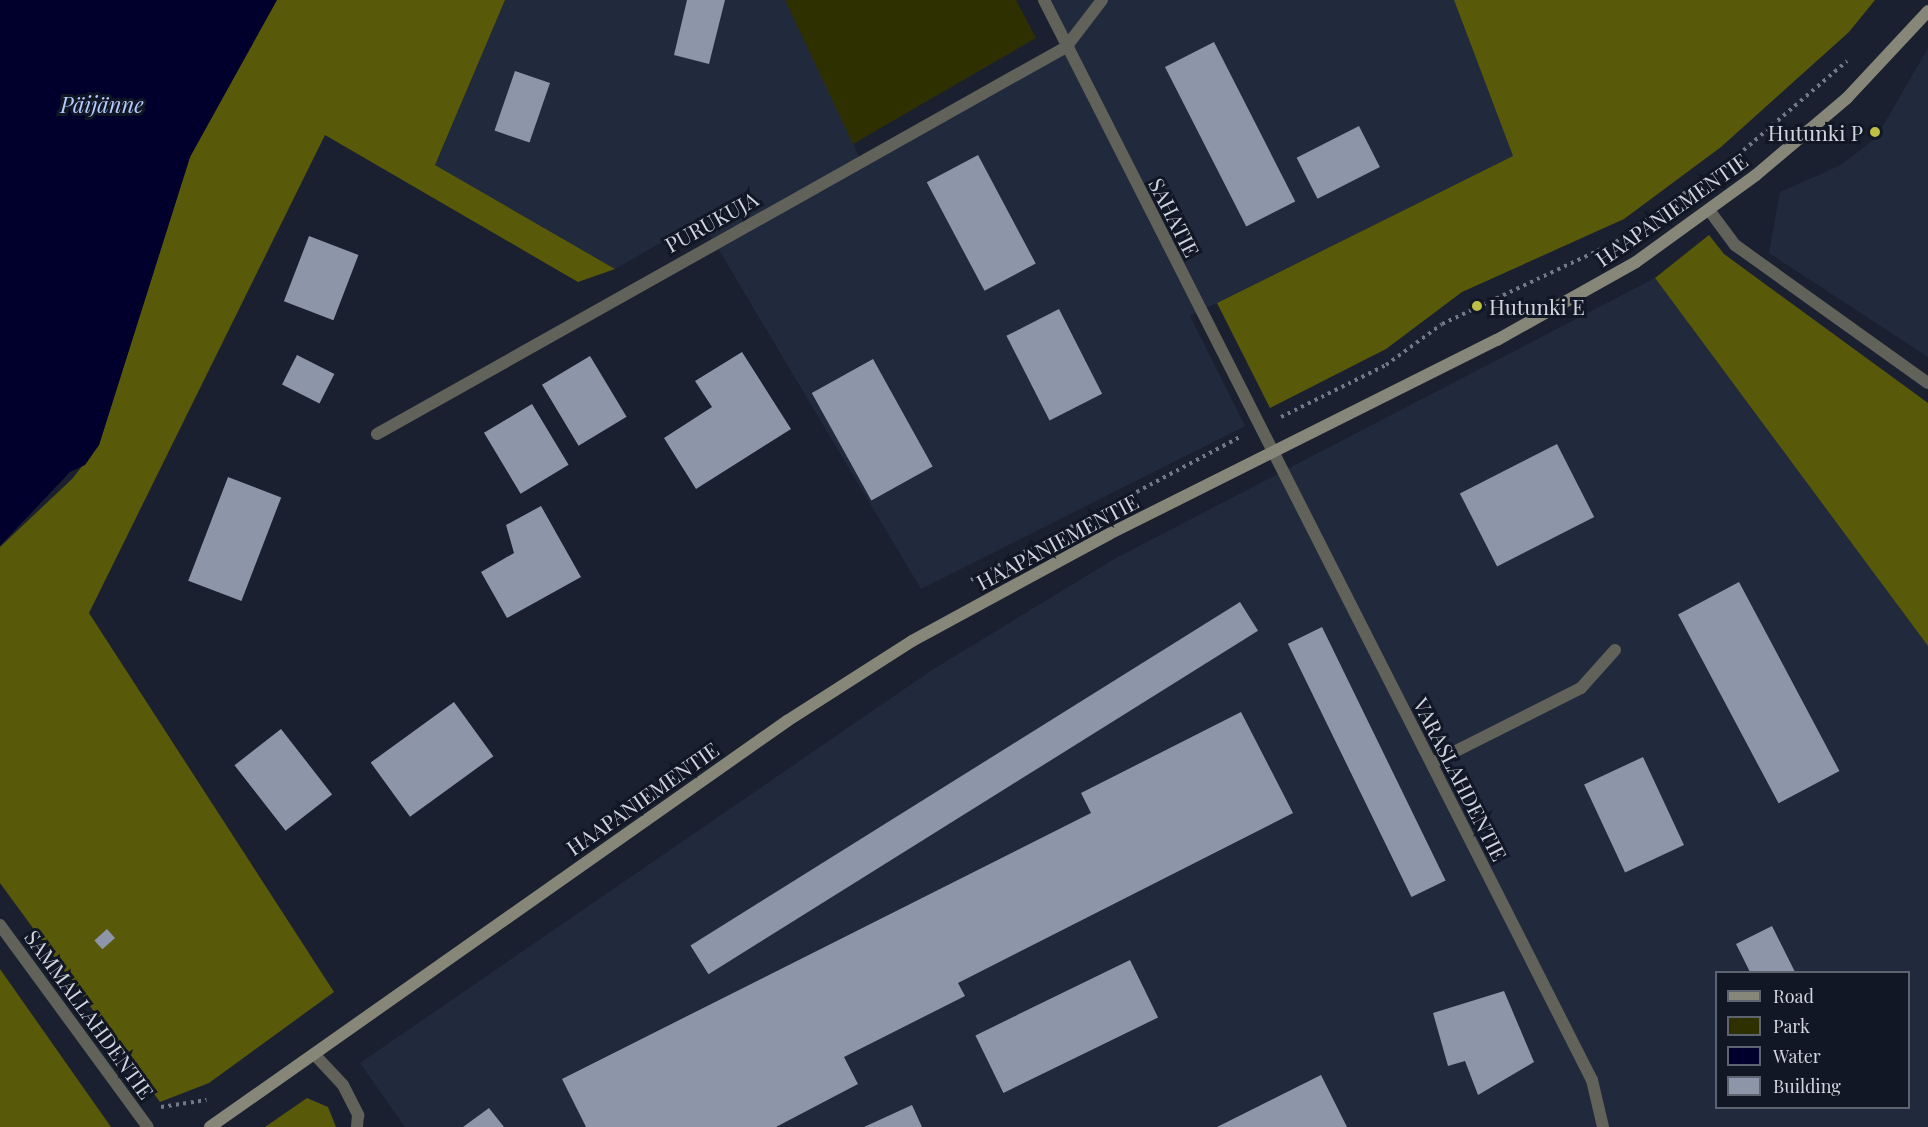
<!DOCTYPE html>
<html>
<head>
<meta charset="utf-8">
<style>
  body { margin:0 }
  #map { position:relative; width:1928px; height:1127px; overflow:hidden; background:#1a202f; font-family:"Playfair Display",serif }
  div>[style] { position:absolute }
  .built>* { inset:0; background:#21293d }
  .green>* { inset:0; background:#2f3000 }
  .forest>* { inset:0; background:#585a09 }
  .water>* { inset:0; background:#01002c }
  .building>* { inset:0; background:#8d96a9; transform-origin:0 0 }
  .path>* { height:4px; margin-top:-2px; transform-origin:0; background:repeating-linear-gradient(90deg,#737985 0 3px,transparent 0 7.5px) }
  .street>* { height:12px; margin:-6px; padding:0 6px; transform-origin:6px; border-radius:6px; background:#616259 }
  .secondary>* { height:12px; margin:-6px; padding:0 6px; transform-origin:6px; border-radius:6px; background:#868779 }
  .dots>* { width:16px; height:16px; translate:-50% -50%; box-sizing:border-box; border:3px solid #111725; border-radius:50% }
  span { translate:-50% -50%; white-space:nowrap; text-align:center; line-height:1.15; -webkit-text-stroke:6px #111725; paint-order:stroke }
  .poi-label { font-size:21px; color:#cfd4de }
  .right { translate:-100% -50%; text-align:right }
  .left { translate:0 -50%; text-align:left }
  .street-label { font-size:21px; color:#cfd4de }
  .water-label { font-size:22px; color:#b4cbfd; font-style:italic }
  .legend { position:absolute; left:1715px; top:971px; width:195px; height:138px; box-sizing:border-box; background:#111725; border:2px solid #5d636f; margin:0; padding:8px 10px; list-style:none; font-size:18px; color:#cfd4de }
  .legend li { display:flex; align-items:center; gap:12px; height:30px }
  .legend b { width:30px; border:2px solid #5d636f }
</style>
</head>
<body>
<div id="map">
  <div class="built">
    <i style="clip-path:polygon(505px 0,790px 0,862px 163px,1071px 49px,1046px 0,1454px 0,1513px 156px,1190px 316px,1245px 426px,921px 589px,701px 220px,615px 269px,435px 165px)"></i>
    <i style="clip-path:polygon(1928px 48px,1928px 357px,1769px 253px,1780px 192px,1841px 165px,1876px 138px)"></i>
    <i style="clip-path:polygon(evenodd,1655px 278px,1928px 646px,1928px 1127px,405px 1127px,360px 1063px,932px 670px,1116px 558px,1655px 278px,1716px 972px,1908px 972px,1908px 1108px,1716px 1108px,1716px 972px)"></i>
  </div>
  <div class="green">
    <i style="clip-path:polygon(785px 0,1016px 0,1036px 38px,853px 144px)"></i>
  </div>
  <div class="forest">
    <i style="clip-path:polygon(274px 0,505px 0,435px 165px,615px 269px,578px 282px,325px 135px,89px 613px,334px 992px,209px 1083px,160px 1102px,0 883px,0 547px,72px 479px,99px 445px,190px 157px)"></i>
    <i style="clip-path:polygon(1454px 0,1875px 0,1849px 32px,1721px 147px,1624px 219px,1462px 292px,1386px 349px,1270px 408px,1217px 303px,1513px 156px)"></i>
    <i style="clip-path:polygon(1709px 235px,1724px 254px,1928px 403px,1928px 646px,1655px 278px)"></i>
    <i style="clip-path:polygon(0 969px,111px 1127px,0 1127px)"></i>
    <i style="clip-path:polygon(307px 1098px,328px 1107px,336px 1127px,265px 1127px)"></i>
  </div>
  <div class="water">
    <i style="clip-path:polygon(0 0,277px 0,190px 157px,99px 445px,85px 465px,70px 472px,0 546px)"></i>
  </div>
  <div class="building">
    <i style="clip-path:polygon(687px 0,725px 0,709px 64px,674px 55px)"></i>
    <i style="left:1214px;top:42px;width:179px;height:55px;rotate:63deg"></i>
    <i style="left:515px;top:71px;width:37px;height:63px;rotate:19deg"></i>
    <i style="left:1359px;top:126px;width:46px;height:70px;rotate:63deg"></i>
    <i style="left:978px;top:155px;width:123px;height:58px;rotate:62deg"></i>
    <i style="left:309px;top:236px;width:53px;height:70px;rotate:21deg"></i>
    <i style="left:1059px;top:309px;width:95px;height:59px;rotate:63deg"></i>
    <i style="clip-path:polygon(742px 352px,791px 429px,696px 489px,664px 438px,712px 407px,695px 381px)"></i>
    <i style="left:297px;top:355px;width:42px;height:33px;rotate:27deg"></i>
    <i style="left:590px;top:356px;width:71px;height:56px;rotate:59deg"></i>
    <i style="left:873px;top:359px;width:123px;height:70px;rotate:61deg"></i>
    <i style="left:532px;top:404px;width:71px;height:56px;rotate:59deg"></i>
    <i style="left:1557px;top:444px;width:82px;height:109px;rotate:63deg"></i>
    <i style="left:228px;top:477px;width:57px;height:111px;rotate:21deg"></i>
    <i style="clip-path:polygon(541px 506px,581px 577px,507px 618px,481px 572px,514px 553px,506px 525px)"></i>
    <i style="left:1739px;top:582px;width:214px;height:69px;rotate:62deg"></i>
    <i style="left:1240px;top:602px;width:34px;height:648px;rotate:58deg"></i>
    <i style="left:1322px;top:627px;width:282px;height:38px;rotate:64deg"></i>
    <i style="left:454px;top:702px;width:67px;height:103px;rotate:54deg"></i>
    <i style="clip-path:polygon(1241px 712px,1293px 813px,958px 983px,965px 996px,844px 1057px,858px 1084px,776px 1127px,586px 1127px,562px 1079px,1091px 813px,1081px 793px)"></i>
    <i style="left:281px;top:729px;width:83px;height:59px;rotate:52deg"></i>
    <i style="left:1643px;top:757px;width:97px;height:65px;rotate:65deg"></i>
    <i style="clip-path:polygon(1772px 926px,1795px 972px,1750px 972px,1736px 944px)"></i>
    <i style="left:107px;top:929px;width:12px;height:17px;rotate:48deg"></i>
    <i style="left:1130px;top:960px;width:64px;height:172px;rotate:64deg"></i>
    <i style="clip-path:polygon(1504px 991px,1534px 1062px,1478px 1095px,1465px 1061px,1448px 1066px,1433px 1013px)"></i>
    <i style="clip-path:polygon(1321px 1075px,1347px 1127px,1217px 1127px)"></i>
    <i style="clip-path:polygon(912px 1105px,922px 1127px,864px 1127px)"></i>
    <i style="clip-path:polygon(489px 1108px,504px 1127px,463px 1127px)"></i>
  </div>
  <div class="path">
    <i style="left:1281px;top:417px;width:117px;rotate:-26.3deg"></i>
    <i style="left:1386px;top:365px;width:69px;rotate:-36.2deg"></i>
    <i style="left:1442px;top:324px;width:192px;rotate:-25.2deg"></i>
    <i style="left:1616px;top:242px;width:150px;rotate:-35.5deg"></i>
    <i style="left:1738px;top:155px;width:144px;rotate:-40.8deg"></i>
    <i style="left:971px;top:580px;width:307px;rotate:-28deg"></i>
    <i style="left:161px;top:1107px;width:46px;rotate:-8.8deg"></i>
  </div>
  <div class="street">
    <i style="left:1044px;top:0;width:1211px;rotate:63.1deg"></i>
    <i style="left:1592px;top:1080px;width:48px;rotate:76.8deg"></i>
    <i style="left:1709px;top:210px;width:44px;rotate:53.4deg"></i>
    <i style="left:1735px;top:245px;width:237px;rotate:35.6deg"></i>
    <i style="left:377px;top:434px;width:790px;rotate:-29.32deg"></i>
    <i style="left:1066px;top:47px;width:59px;rotate:-52.5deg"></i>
    <i style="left:1432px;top:763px;width:167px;rotate:-26.7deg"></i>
    <i style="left:1581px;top:688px;width:51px;rotate:-48.2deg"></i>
    <i style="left:0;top:925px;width:250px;rotate:53.8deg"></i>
    <i style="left:314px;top:1054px;width:42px;rotate:46.9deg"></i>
    <i style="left:343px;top:1085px;width:34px;rotate:63deg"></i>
    <i style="left:358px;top:1115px;width:12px;rotate:95deg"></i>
  </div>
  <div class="secondary">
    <i style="left:210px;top:1127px;width:706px;rotate:-35.13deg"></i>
    <i style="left:787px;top:721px;width:148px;rotate:-32.6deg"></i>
    <i style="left:912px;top:641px;width:224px;rotate:-28.5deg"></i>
    <i style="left:1109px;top:534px;width:434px;rotate:-26.6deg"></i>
    <i style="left:1497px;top:340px;width:159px;rotate:-29.3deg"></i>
    <i style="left:1636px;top:262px;width:148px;rotate:-35.9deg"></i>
    <i style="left:1756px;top:175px;width:119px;rotate:-40.2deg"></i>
    <i style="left:1847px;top:98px;width:119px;rotate:-47deg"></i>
  </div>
  <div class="dots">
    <i style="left:1875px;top:132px;background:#bcbf44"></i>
    <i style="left:1477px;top:306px;background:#bcbf44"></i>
  </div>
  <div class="poi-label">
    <span class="right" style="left:1863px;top:132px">Hutunki P</span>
    <span class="left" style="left:1489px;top:306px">Hutunki E</span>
  </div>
  <div class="street-label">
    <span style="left:1671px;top:209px;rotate:-35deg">HAAPANIEMENTIE</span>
    <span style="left:1175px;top:217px;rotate:63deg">SAHATIE</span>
    <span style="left:711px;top:221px;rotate:-29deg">PURUKUJA</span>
    <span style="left:1057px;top:541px;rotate:-28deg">HAAPANIEMENTIE</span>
    <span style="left:1461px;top:779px;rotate:63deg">VARASLAHDENTIE</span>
    <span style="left:642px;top:798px;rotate:-35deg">HAAPANIEMENTIE</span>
    <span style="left:90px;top:1014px;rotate:54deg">SAMMALLAHDENTIE</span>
  </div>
  <div class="water-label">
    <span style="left:102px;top:105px">Päijänne</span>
  </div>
  <ul class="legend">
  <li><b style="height:8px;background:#868779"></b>Road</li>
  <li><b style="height:16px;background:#2f3000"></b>Park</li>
  <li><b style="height:16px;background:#01002c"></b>Water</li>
  <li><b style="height:16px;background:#8d96a9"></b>Building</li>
  </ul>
</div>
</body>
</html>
